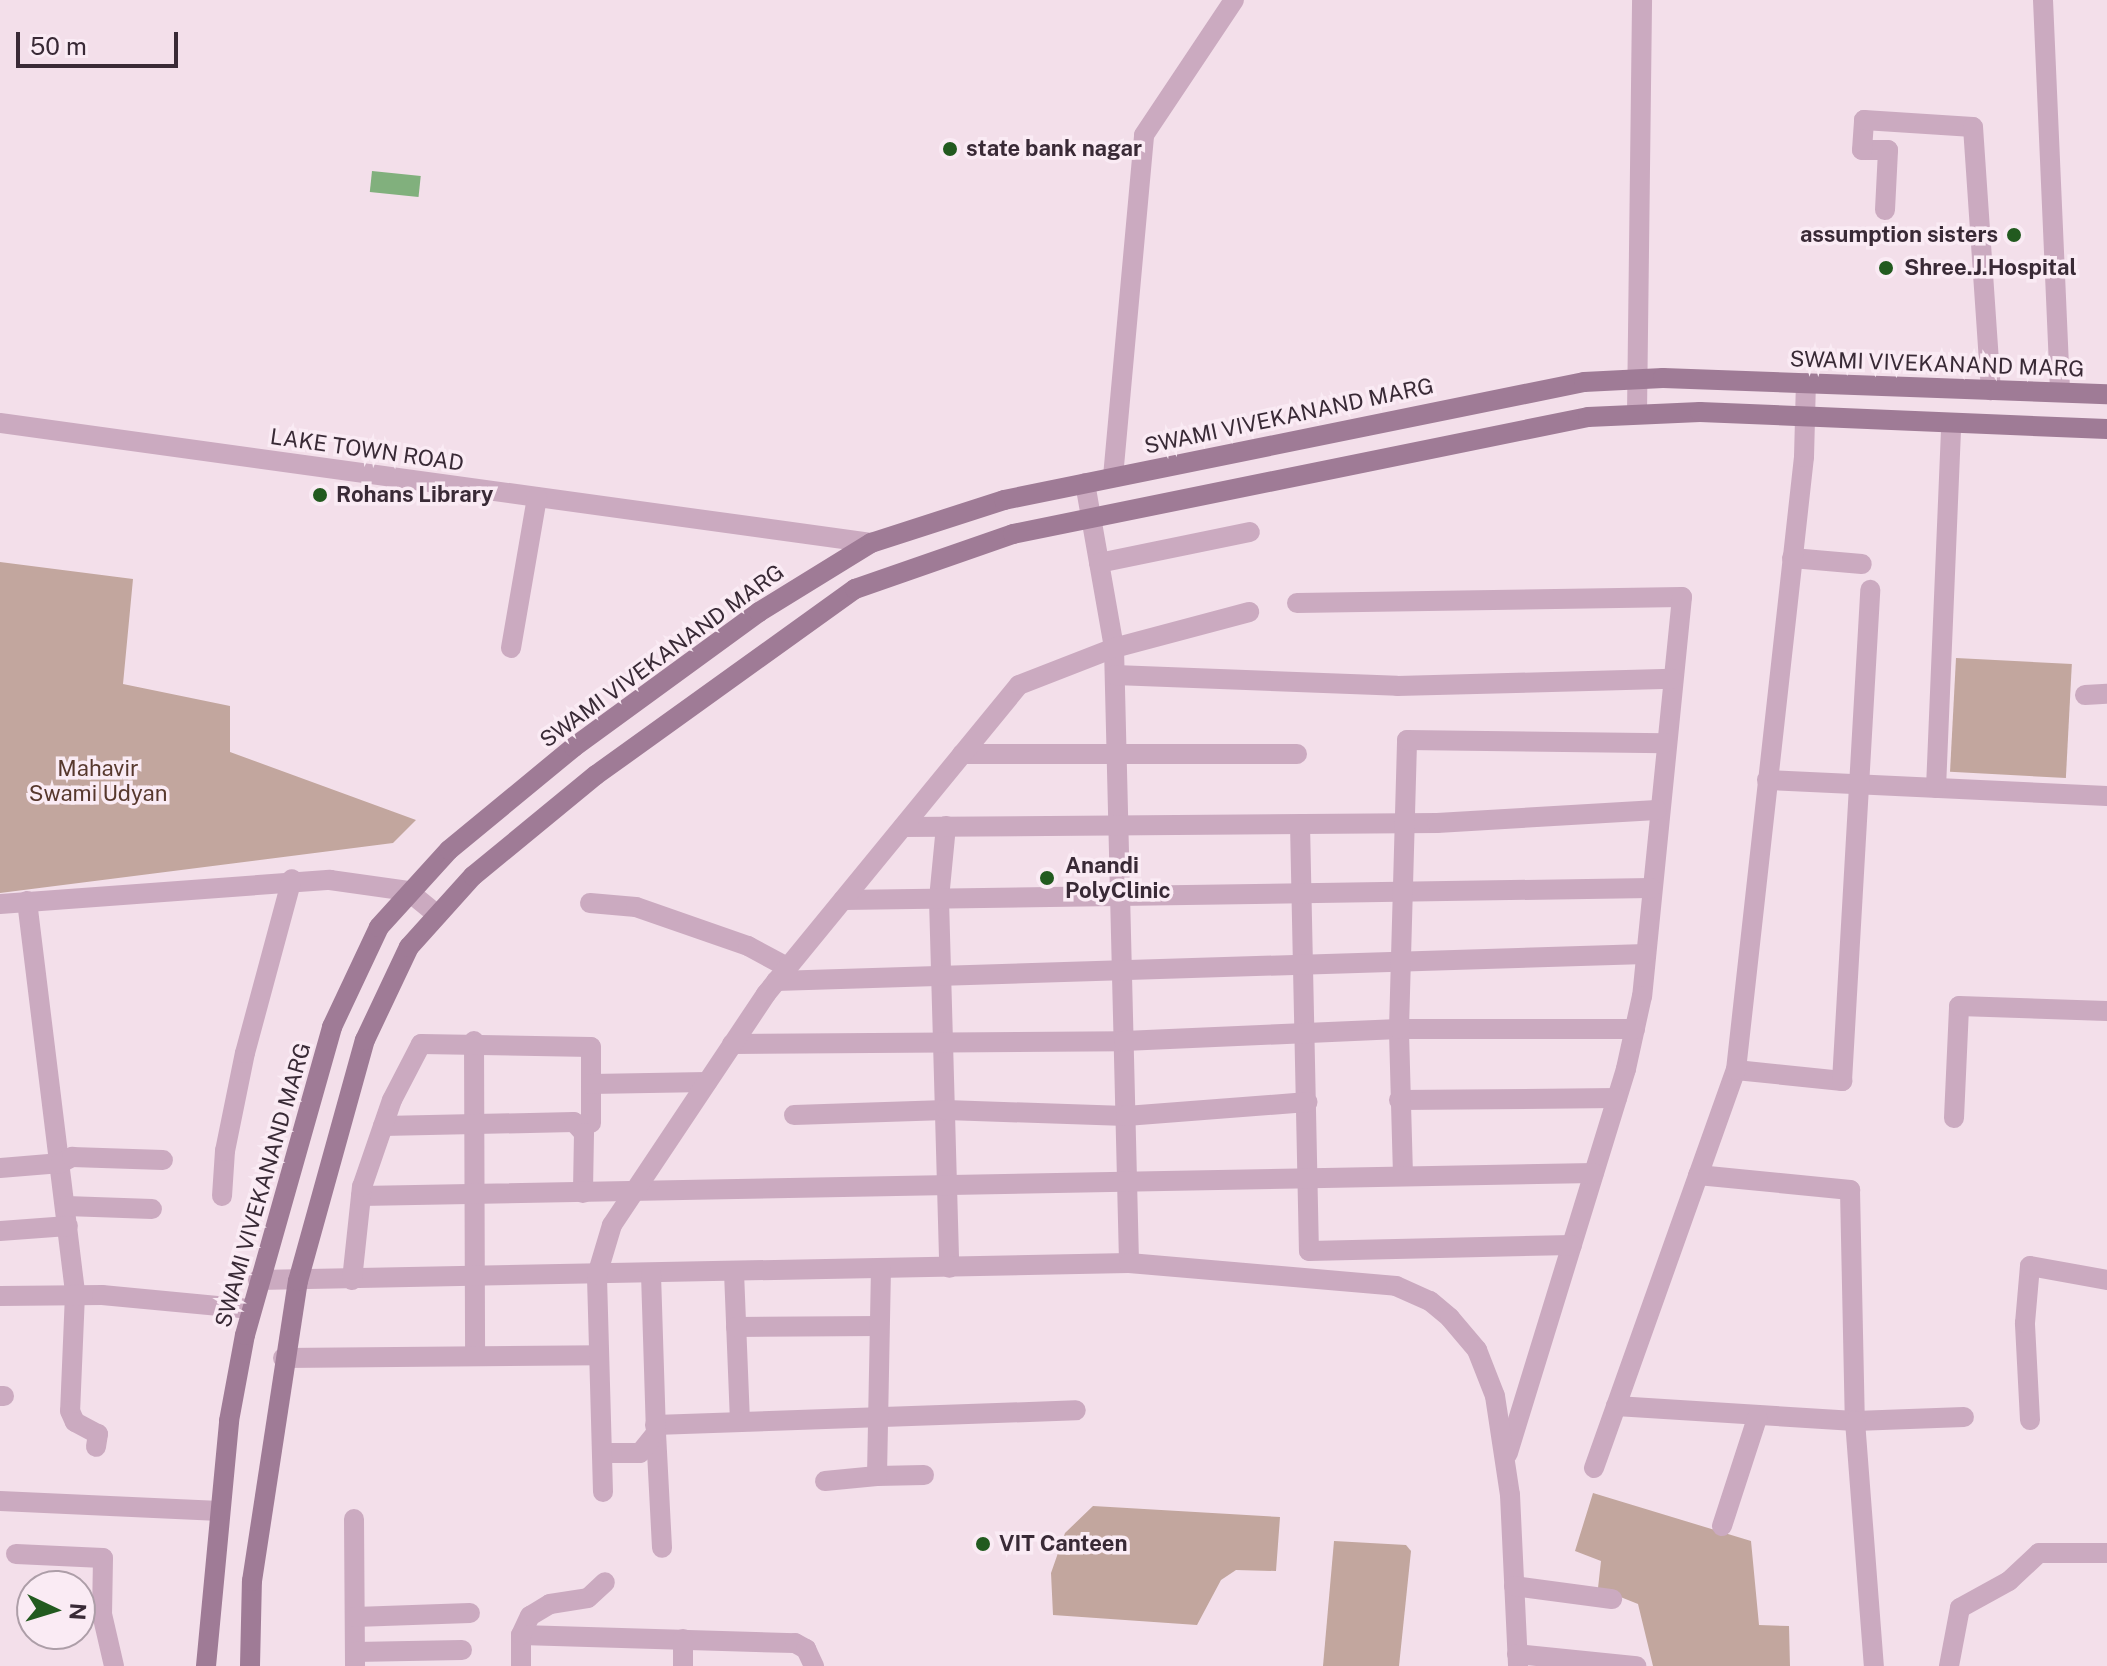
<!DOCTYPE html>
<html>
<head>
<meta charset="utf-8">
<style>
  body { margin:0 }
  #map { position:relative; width:2107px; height:1666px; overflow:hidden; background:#f3dfea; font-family:"Public Sans",sans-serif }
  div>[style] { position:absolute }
  .green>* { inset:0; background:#c2a69e; transform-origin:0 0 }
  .water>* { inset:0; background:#81b07d; transform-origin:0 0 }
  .minor>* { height:20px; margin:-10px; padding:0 10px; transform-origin:10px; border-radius:10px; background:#cbaac0 }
  .secondary>* { height:20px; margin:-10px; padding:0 10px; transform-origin:10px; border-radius:10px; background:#9f7b96 }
  .dots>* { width:22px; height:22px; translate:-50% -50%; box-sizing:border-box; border:4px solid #faebf4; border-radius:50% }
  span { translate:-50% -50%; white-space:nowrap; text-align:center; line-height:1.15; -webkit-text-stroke:7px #faebf4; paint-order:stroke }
  .poi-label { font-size:22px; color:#392a36; font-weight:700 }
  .left { translate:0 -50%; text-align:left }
  .right { translate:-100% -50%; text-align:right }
  .street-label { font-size:22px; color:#392a36 }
  .park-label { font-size:22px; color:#57382d }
  .north { position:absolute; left:16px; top:1570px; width:80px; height:80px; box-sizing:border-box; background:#faebf4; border:2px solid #ad9ea8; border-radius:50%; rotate:94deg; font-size:22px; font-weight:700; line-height:32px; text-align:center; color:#392a36 }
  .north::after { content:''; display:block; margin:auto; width:28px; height:36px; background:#225a1f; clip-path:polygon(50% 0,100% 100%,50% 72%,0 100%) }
  .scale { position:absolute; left:16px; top:32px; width:162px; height:36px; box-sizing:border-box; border:4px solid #392a36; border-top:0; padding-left:10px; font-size:24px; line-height:28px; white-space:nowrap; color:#392a36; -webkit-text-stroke:6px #faebf4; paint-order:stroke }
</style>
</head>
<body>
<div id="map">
  <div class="green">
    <i style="clip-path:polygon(0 562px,133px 579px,123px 684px,230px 706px,230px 752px,416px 820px,393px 843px,0 893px)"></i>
    <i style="left:1956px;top:658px;width:116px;height:114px;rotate:3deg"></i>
    <i style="clip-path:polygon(1593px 1493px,1751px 1541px,1759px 1625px,1789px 1626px,1790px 1666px,1653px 1666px,1638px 1604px,1598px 1588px,1601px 1561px,1575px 1551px)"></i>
    <i style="clip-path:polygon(1093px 1506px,1280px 1517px,1276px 1571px,1236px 1570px,1221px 1580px,1197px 1625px,1053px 1615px,1051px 1573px,1065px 1533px)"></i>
    <i style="clip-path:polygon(1334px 1541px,1406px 1545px,1411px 1551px,1399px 1666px,1323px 1666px)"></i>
  </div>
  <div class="water">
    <i style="left:372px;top:171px;width:49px;height:21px;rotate:6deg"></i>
  </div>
  <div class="minor">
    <i style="left:2043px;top:0;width:392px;rotate:87.5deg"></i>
    <i style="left:1885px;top:210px;width:60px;rotate:-87.1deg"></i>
    <i style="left:1888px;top:150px;width:26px;rotate:180deg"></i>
    <i style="left:1862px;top:150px;width:30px;rotate:-86deg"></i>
    <i style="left:1864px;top:120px;width:109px;rotate:3.7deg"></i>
    <i style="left:1973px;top:127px;width:264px;rotate:86.1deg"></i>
    <i style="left:1637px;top:414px;width:414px;rotate:-89.3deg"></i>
    <i style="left:0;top:423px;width:879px;rotate:7.84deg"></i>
    <i style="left:1113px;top:477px;width:343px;rotate:-84.8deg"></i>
    <i style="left:1144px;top:135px;width:162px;rotate:-56.3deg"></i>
    <i style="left:1085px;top:483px;width:168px;rotate:80deg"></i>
    <i style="left:1114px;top:648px;width:615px;rotate:88.6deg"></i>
    <i style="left:1792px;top:558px;width:70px;rotate:4.9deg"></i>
    <i style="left:1099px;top:563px;width:154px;rotate:-11.6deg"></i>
    <i style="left:1297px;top:603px;width:385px;rotate:-0.9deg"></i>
    <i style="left:1682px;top:597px;width:401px;rotate:95.7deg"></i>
    <i style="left:1642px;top:996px;width:75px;rotate:102.4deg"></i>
    <i style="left:1626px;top:1069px;width:402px;rotate:107.1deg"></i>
    <i style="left:511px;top:648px;width:153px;rotate:-80.2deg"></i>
    <i style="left:1115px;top:675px;width:282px;rotate:2.2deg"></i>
    <i style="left:1397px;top:686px;width:275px;rotate:-1.5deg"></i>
    <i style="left:2085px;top:695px;width:22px;rotate:-3deg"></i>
    <i style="left:962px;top:754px;width:335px"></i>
    <i style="left:1767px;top:780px;width:340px;rotate:2.7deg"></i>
    <i style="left:1936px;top:788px;width:365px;rotate:-87.6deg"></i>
    <i style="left:1300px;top:824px;width:427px;rotate:88.8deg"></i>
    <i style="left:1309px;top:1251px;width:263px;rotate:-1.3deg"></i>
    <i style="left:946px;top:826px;width:73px;rotate:95.5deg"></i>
    <i style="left:939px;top:899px;width:369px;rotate:88.4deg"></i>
    <i style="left:903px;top:827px;width:534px;rotate:-0.43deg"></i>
    <i style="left:1437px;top:823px;width:220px;rotate:-3.4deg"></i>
    <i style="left:843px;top:900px;width:808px;rotate:-0.85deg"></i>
    <i style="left:27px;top:901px;width:396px;rotate:83deg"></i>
    <i style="left:75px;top:1294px;width:117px;rotate:92.4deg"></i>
    <i style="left:70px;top:1411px;width:12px;rotate:66deg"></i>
    <i style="left:75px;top:1422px;width:26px;rotate:28deg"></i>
    <i style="left:98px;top:1434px;width:13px;rotate:99deg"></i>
    <i style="left:590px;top:903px;width:46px;rotate:5deg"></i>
    <i style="left:636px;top:907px;width:119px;rotate:19.2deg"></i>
    <i style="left:748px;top:946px;width:44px;rotate:28.3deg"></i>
    <i style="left:0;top:904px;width:331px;rotate:-4.2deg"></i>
    <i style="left:330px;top:880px;width:79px;rotate:8deg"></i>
    <i style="left:408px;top:891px;width:38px;rotate:39deg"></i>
    <i style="left:776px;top:981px;width:870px;rotate:-1.78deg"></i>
    <i style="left:474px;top:1041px;width:315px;rotate:89.8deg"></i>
    <i style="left:732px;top:1044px;width:392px;rotate:-0.4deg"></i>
    <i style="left:1124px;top:1041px;width:275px;rotate:-2.5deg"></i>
    <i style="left:1399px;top:1029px;width:236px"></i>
    <i style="left:1736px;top:1070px;width:107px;rotate:5.9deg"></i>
    <i style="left:1842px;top:1081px;width:492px;rotate:-86.7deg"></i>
    <i style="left:591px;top:1084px;width:39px;rotate:90deg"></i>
    <i style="left:1399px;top:1100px;width:218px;rotate:-0.5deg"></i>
    <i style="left:794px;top:1115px;width:152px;rotate:-1.9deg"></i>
    <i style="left:946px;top:1110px;width:180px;rotate:1.9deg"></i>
    <i style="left:1126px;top:1116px;width:182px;rotate:-4.4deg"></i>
    <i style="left:1954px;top:1118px;width:112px;rotate:-87.4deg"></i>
    <i style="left:1959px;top:1006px;width:148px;rotate:1.9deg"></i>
    <i style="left:383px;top:1126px;width:191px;rotate:-1.2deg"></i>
    <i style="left:574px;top:1122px;width:15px;rotate:48deg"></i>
    <i style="left:584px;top:1133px;width:60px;rotate:91deg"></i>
    <i style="left:0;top:1168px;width:61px;rotate:-4.7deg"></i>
    <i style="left:61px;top:1163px;width:13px;rotate:-29deg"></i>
    <i style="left:72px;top:1157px;width:91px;rotate:1.9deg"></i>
    <i style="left:1403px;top:1175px;width:146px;rotate:-91.6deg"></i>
    <i style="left:1399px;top:1029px;width:289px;rotate:-88.4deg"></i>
    <i style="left:1407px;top:740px;width:258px;rotate:0.7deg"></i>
    <i style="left:1698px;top:1175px;width:153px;rotate:5.6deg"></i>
    <i style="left:1850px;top:1190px;width:231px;rotate:88.8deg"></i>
    <i style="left:1855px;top:1421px;width:109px;rotate:-2.1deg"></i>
    <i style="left:222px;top:1196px;width:45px;rotate:-86.2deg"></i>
    <i style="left:225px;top:1151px;width:100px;rotate:-78.5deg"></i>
    <i style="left:245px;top:1053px;width:180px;rotate:-74.9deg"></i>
    <i style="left:361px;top:1196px;width:1233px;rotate:-1.07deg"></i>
    <i style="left:66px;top:1206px;width:86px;rotate:2deg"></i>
    <i style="left:0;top:1231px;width:68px;rotate:-4.2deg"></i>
    <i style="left:734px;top:1272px;width:149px;rotate:87.7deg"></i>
    <i style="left:258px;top:1280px;width:871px;rotate:-1.12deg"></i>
    <i style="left:1129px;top:1263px;width:268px;rotate:4.9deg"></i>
    <i style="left:1396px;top:1286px;width:37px;rotate:24deg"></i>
    <i style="left:1430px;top:1301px;width:26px;rotate:40deg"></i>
    <i style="left:1450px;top:1318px;width:42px;rotate:49.8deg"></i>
    <i style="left:1477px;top:1350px;width:49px;rotate:68.6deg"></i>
    <i style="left:1495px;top:1396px;width:100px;rotate:81.4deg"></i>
    <i style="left:1510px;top:1495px;width:171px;rotate:87.3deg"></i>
    <i style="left:352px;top:1280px;width:94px;rotate:-83.9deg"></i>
    <i style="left:362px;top:1187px;width:92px;rotate:-71deg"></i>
    <i style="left:392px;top:1100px;width:63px;rotate:-62.6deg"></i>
    <i style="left:421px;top:1044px;width:170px;rotate:1deg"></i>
    <i style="left:591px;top:1047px;width:37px;rotate:90deg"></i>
    <i style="left:591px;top:1084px;width:116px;rotate:-1deg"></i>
    <i style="left:0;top:1296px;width:102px;rotate:-0.6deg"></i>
    <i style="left:102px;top:1295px;width:150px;rotate:5.4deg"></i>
    <i style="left:736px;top:1327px;width:143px;rotate:-0.4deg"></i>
    <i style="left:283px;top:1358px;width:316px;rotate:-0.5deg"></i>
    <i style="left:0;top:1396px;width:4px"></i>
    <i style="left:1616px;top:1406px;width:239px;rotate:3.6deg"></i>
    <i style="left:1855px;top:1421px;width:246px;rotate:85.6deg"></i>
    <i style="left:2030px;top:1420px;width:97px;rotate:-93deg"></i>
    <i style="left:2025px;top:1323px;width:57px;rotate:-85deg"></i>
    <i style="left:2030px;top:1266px;width:78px;rotate:10.3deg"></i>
    <i style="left:655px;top:1425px;width:421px;rotate:-2deg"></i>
    <i style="left:656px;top:1433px;width:115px;rotate:87deg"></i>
    <i style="left:602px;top:1453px;width:38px"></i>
    <i style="left:640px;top:1453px;width:26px;rotate:-51deg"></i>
    <i style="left:656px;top:1433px;width:159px;rotate:-91.8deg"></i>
    <i style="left:1594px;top:1468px;width:423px;rotate:-70.4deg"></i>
    <i style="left:1736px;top:1070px;width:617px;rotate:-83.67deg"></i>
    <i style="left:1804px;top:457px;width:74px;rotate:-88.5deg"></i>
    <i style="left:877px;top:1476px;width:47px;rotate:-1.2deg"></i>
    <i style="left:825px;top:1481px;width:52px;rotate:-5.5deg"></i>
    <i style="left:877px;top:1476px;width:207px;rotate:-88.9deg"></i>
    <i style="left:603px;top:1492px;width:217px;rotate:-91.6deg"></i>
    <i style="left:597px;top:1275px;width:52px;rotate:-73.3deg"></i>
    <i style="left:612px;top:1225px;width:278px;rotate:-56.3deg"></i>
    <i style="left:766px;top:994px;width:399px;rotate:-50.7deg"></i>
    <i style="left:1019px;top:685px;width:102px;rotate:-21.3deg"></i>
    <i style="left:1114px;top:648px;width:140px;rotate:-14.9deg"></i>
    <i style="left:0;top:1501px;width:220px;rotate:2.6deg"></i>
    <i style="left:354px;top:1519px;width:147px;rotate:89.6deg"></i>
    <i style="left:1722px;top:1526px;width:114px;rotate:-72deg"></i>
    <i style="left:16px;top:1554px;width:87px;rotate:2.6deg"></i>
    <i style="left:103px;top:1558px;width:56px;rotate:91deg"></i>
    <i style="left:102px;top:1614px;width:53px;rotate:77deg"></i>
    <i style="left:1514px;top:1586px;width:99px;rotate:7.6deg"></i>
    <i style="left:355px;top:1617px;width:115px;rotate:-2deg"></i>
    <i style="left:521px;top:1635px;width:274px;rotate:1.7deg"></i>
    <i style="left:795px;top:1643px;width:13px;rotate:29deg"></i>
    <i style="left:806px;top:1649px;width:19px;rotate:65deg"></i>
    <i style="left:683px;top:1639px;width:27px;rotate:90deg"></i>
    <i style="left:355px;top:1652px;width:107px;rotate:-1.1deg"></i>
    <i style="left:1517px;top:1654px;width:120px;rotate:5.8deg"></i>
    <i style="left:521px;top:1666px;width:31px;rotate:-90deg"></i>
    <i style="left:521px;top:1635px;width:21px;rotate:-65deg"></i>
    <i style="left:530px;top:1616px;width:23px;rotate:-31deg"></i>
    <i style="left:550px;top:1604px;width:38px;rotate:-9deg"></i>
    <i style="left:588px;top:1598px;width:23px;rotate:-43deg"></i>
    <i style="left:1949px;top:1666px;width:59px;rotate:-79.3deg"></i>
    <i style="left:1960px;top:1608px;width:56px;rotate:-28.9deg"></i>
    <i style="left:2009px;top:1581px;width:41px;rotate:-43deg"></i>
    <i style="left:2039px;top:1553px;width:68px"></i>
  </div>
  <div class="secondary">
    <i style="left:206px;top:1666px;width:246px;rotate:-84.6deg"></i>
    <i style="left:229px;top:1421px;width:87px;rotate:-79.5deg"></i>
    <i style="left:245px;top:1335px;width:320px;rotate:-74.2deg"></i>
    <i style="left:332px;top:1027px;width:110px;rotate:-64.8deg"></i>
    <i style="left:379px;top:927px;width:104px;rotate:-47.7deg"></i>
    <i style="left:449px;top:850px;width:162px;rotate:-39.5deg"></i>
    <i style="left:574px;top:747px;width:229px;rotate:-36.1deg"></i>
    <i style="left:759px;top:612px;width:132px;rotate:-31.6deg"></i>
    <i style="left:871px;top:543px;width:140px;rotate:-17.9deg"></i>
    <i style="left:1004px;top:500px;width:592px;rotate:-11.5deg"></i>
    <i style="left:1584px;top:382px;width:79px;rotate:-2.9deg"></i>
    <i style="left:1663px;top:378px;width:444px;rotate:2.1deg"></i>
    <i style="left:250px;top:1666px;width:85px;rotate:-88.7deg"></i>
    <i style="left:252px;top:1581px;width:304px;rotate:-81.3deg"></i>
    <i style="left:298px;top:1281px;width:250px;rotate:-74.5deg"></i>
    <i style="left:365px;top:1040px;width:103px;rotate:-64.7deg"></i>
    <i style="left:409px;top:947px;width:96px;rotate:-48deg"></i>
    <i style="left:473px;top:876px;width:159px;rotate:-39.4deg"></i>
    <i style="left:596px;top:775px;width:319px;rotate:-35.7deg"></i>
    <i style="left:855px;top:589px;width:167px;rotate:-19.2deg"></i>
    <i style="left:1013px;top:534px;width:587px;rotate:-11.5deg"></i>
    <i style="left:1588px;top:417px;width:112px;rotate:-2.6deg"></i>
    <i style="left:1700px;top:412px;width:407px;rotate:2.4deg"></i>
  </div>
  <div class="dots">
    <i style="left:950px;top:149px;background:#225a1f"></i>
    <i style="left:2014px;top:235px;background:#225a1f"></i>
    <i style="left:1886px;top:268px;background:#225a1f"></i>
    <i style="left:320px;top:495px;background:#225a1f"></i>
    <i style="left:1047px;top:878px;background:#225a1f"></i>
    <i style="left:983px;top:1544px;background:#225a1f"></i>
  </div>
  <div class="poi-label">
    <span class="left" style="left:966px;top:149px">state bank nagar</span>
    <span class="right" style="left:1998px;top:235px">assumption sisters</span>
    <span class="left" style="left:1904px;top:268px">Shree.J.Hospital</span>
    <span class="left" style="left:336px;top:495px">Rohans Library</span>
    <span class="left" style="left:1065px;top:878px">Anandi<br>PolyClinic</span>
    <span class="left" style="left:999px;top:1544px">VIT Canteen</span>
  </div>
  <div class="street-label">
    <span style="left:1937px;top:364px;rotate:2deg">SWAMI VIVEKANAND MARG</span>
    <span style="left:1289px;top:416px;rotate:-12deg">SWAMI VIVEKANAND MARG</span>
    <span style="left:367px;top:450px;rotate:8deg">LAKE TOWN ROAD</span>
    <span style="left:662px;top:656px;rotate:-36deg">SWAMI VIVEKANAND MARG</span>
    <span style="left:263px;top:1185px;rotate:-74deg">SWAMI VIVEKANAND MARG</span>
  </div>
  <div class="park-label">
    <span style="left:98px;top:781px">Mahavir<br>Swami Udyan</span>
  </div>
  <div class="north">N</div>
  <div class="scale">50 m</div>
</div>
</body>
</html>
